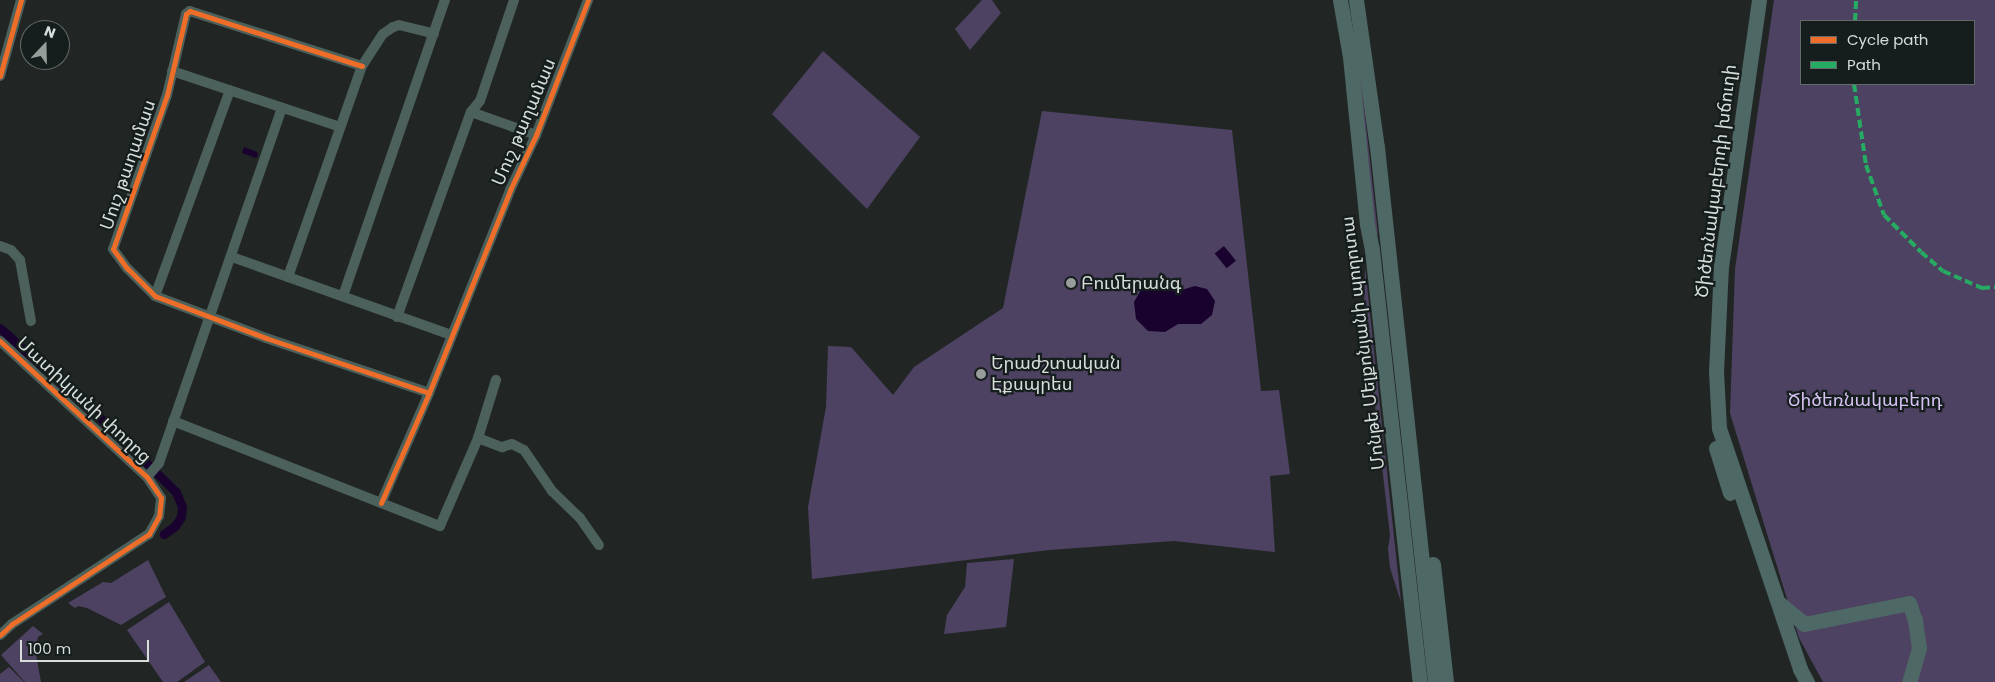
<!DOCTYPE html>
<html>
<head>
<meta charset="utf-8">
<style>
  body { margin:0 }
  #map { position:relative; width:1995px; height:682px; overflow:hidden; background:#212625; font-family:Poppins,"Noto Sans Armenian",sans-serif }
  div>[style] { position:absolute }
  .green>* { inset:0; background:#4e4262 }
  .water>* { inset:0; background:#19032e; transform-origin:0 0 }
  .canal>* { height:9px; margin:-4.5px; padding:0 4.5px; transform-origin:4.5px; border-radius:4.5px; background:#19032e }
  .street>* { height:10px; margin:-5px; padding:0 5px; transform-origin:5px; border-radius:5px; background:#4c605c }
  .primary>* { height:15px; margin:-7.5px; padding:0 7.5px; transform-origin:7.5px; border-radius:7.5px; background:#4e6865 }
  .quiet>* { height:4px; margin-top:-2px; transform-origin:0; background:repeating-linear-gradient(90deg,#26ab63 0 8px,transparent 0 12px) }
  .cycleway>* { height:5px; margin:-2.5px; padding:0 2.5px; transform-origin:2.5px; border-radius:2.5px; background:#ee6e29 }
  .dots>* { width:14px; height:14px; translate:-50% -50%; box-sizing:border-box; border:2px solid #161e1d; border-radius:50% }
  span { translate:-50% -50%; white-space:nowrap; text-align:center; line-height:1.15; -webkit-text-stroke:4.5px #161e1d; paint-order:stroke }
  .street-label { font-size:18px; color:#d7dddb }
  .poi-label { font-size:18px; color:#d7dddb }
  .left { translate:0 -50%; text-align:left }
  .park-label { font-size:18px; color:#d6c2f5 }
  .legend { position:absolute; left:1800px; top:20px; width:175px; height:65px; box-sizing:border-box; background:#161e1d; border:1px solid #636a69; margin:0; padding:6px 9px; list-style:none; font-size:15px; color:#d7dddb }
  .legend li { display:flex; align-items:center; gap:10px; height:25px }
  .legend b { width:25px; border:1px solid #636a69 }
  .north { position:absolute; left:20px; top:20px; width:50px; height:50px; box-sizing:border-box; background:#161e1d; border:1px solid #636a69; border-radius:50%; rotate:21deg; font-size:14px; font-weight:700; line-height:20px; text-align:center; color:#d7dddb }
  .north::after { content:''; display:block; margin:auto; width:18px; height:22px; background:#979d9b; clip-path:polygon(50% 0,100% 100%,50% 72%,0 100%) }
  .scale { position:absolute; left:20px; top:640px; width:129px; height:22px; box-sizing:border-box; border:2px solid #d7dddb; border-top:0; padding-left:6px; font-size:15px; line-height:18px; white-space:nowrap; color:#d7dddb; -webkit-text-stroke:4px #161e1d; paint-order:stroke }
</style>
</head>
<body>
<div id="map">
  <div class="green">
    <i style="clip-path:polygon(982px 0,992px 0,1001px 13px,970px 50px,955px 29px)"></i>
    <i style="clip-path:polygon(evenodd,1774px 0,1995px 0,1995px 682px,1823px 682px,1799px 638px,1730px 413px,1735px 269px,1774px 0,1801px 21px,1974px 21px,1974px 84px,1801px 84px,1801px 21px)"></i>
    <i style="clip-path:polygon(823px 51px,920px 137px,867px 209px,772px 114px)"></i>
    <i style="clip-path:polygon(1360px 70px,1378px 234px,1375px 235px,1354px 72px)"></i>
    <i style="clip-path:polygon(1042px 111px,1232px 130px,1261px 391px,1279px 390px,1290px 474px,1270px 476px,1275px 552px,1174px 541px,1049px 550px,812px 579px,808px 507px,826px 407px,828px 346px,851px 347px,893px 395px,914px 367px,1003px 308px)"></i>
    <i style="clip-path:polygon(1365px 267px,1401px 602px,1390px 568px,1388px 549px,1390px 535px,1364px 311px)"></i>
    <i style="clip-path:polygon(1014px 559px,1006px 627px,944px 634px,947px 615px,965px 587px,967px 563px)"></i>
    <i style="clip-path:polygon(148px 560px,166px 597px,121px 625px,87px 608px,78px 606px,75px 608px,68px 603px,103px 582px,111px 583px)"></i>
    <i style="clip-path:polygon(169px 602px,205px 662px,177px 682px,163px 682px,127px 630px)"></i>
    <i style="clip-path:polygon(33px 626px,43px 634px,38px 637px,35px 649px,41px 682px,25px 682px,1px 655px)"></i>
    <i style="clip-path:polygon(209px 665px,221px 682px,184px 682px)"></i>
    <i style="clip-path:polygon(9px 667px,24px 682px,0 682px,0 674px)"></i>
  </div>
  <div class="water">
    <i style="clip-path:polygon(244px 147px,257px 152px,258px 156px,256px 158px,242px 153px)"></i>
    <i style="left:1224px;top:246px;width:19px;height:12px;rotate:51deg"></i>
    <i style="clip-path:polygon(1155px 282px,1169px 284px,1178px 291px,1195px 286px,1207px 289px,1215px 301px,1212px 315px,1201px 324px,1178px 324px,1165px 332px,1148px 331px,1136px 319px,1134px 302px,1142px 288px)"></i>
  </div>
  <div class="canal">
    <i style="left:0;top:328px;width:149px;rotate:42deg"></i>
    <i style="left:111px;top:428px;width:91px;rotate:44.6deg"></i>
    <i style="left:176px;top:492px;width:16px;rotate:68deg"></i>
    <i style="left:182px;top:507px;width:10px;rotate:96deg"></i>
    <i style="left:181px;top:517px;width:11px;rotate:124deg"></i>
    <i style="left:175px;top:526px;width:14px;rotate:144deg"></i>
  </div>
  <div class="street">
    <i style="left:362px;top:66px;width:181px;rotate:-162.3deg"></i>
    <i style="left:190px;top:11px;width:5px;rotate:143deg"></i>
    <i style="left:186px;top:14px;width:83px;rotate:103.2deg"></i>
    <i style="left:167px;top:95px;width:163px;rotate:109.3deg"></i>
    <i style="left:113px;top:249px;width:24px;rotate:54deg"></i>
    <i style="left:127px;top:268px;width:40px;rotate:45deg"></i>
    <i style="left:155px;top:296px;width:119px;rotate:20.7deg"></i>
    <i style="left:266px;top:338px;width:172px;rotate:18.6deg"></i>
    <i style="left:172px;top:71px;width:177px;rotate:18.4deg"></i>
    <i style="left:0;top:76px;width:79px;rotate:-74.6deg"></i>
    <i style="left:471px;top:112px;width:69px;rotate:19.5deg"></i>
    <i style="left:0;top:246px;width:12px;rotate:20deg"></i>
    <i style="left:11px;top:250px;width:13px;rotate:48deg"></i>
    <i style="left:20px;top:260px;width:62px;rotate:79.8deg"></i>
    <i style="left:232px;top:257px;width:232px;rotate:19.6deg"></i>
    <i style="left:288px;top:277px;width:224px;rotate:-70.7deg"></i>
    <i style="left:362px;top:66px;width:38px;rotate:-57deg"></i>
    <i style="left:383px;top:34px;width:12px;rotate:-35deg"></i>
    <i style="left:393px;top:27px;width:6px;rotate:-18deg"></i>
    <i style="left:399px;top:25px;width:36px;rotate:14deg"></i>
    <i style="left:155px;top:296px;width:219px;rotate:-70deg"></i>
    <i style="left:343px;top:296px;width:313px;rotate:-71deg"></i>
    <i style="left:397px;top:317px;width:218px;rotate:-70.2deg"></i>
    <i style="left:471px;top:112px;width:14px;rotate:-51deg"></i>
    <i style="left:480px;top:101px;width:107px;rotate:-71.4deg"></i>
    <i style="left:0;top:341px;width:200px;rotate:42.8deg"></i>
    <i style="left:147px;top:477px;width:25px;rotate:56deg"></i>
    <i style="left:161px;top:498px;width:18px;rotate:96deg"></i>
    <i style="left:159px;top:516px;width:21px;rotate:119deg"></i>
    <i style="left:149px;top:534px;width:164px;rotate:146.7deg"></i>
    <i style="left:12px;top:624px;width:16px;rotate:137deg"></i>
    <i style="left:173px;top:421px;width:287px;rotate:21.5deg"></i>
    <i style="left:440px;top:526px;width:96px;rotate:-66.6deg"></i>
    <i style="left:478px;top:438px;width:26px;rotate:21deg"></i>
    <i style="left:502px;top:447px;width:10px;rotate:-17deg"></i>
    <i style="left:512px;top:444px;width:13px;rotate:27deg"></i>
    <i style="left:524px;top:450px;width:50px;rotate:55.7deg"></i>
    <i style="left:552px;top:491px;width:39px;rotate:44deg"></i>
    <i style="left:580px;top:518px;width:33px;rotate:55deg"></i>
    <i style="left:478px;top:438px;width:61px;rotate:-72.8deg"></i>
    <i style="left:147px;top:477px;width:18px;rotate:-49deg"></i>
    <i style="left:159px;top:463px;width:376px;rotate:-70.9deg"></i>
    <i style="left:381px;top:503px;width:120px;rotate:-66.4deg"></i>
    <i style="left:429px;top:393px;width:219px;rotate:-68.2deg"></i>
    <i style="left:510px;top:190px;width:61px;rotate:-64.7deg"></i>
    <i style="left:536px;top:135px;width:145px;rotate:-68.9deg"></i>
  </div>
  <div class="primary">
    <i style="left:1340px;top:0;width:58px;rotate:80deg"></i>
    <i style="left:1350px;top:57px;width:168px;rotate:84.2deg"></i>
    <i style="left:1367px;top:224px;width:26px;rotate:79deg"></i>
    <i style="left:1372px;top:250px;width:435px;rotate:83.7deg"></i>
    <i style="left:1356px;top:0;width:148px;rotate:81.9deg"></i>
    <i style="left:1377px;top:147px;width:538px;rotate:83.81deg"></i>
    <i style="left:1759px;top:0;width:269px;rotate:98.1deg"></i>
    <i style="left:1721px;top:266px;width:105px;rotate:92.7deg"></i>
    <i style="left:1716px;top:371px;width:57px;rotate:87deg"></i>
    <i style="left:1719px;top:428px;width:254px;rotate:71.4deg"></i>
    <i style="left:1800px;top:669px;width:15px;rotate:62deg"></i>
    <i style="left:1716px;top:448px;width:47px;rotate:72.7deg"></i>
    <i style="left:1433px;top:564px;width:119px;rotate:83.7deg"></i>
    <i style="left:1778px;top:602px;width:34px;rotate:40deg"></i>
    <i style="left:1804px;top:624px;width:107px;rotate:-11.3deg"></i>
    <i style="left:1909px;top:603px;width:18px;rotate:71deg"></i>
    <i style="left:1915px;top:620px;width:28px;rotate:82deg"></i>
    <i style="left:1919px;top:648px;width:35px;rotate:106deg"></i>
  </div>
  <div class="quiet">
    <i style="left:1855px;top:21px;width:21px;rotate:-87deg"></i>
    <i style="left:1854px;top:84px;width:82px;rotate:81.6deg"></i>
    <i style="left:1866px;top:165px;width:53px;rotate:70.2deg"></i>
    <i style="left:1884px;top:215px;width:52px;rotate:45deg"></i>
    <i style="left:1921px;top:252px;width:29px;rotate:41deg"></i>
    <i style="left:1943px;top:271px;width:43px;rotate:23.6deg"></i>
    <i style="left:1982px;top:288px;width:13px;rotate:-4deg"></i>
  </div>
  <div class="cycleway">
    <i style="left:362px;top:66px;width:181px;rotate:-162.3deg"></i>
    <i style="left:190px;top:11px;width:5px;rotate:143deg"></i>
    <i style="left:186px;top:14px;width:83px;rotate:103.2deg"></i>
    <i style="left:167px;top:95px;width:163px;rotate:109.3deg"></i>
    <i style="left:113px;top:249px;width:24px;rotate:54deg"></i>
    <i style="left:127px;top:268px;width:40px;rotate:45deg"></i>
    <i style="left:155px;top:296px;width:119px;rotate:20.7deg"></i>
    <i style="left:266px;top:338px;width:172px;rotate:18.6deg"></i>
    <i style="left:0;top:76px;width:79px;rotate:-74.6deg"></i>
    <i style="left:0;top:341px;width:200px;rotate:42.8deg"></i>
    <i style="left:147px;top:477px;width:25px;rotate:56deg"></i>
    <i style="left:161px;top:498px;width:18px;rotate:96deg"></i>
    <i style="left:159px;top:516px;width:21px;rotate:119deg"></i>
    <i style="left:149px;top:534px;width:164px;rotate:146.7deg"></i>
    <i style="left:12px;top:624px;width:16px;rotate:137deg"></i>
    <i style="left:381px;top:503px;width:120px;rotate:-66.4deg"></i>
    <i style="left:429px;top:393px;width:219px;rotate:-68.2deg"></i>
    <i style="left:510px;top:190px;width:61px;rotate:-64.7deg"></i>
    <i style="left:536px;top:135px;width:145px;rotate:-68.9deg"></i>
  </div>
  <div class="dots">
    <i style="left:1071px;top:283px;background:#979d9b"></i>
    <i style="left:981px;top:374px;background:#979d9b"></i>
  </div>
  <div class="street-label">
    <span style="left:524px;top:122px;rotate:-67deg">Մուշ թաղամաս</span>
    <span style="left:128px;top:165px;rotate:-71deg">Մուշ թաղամաս</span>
    <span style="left:1716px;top:181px;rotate:-83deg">Ծիծեռնակաբերդի խճուղի</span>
    <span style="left:1363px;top:343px;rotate:-97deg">Մոնթե Մելքոնյանի պողոտա</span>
    <span style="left:84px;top:400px;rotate:43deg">Մատիկյանի փողոց</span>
  </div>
  <div class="poi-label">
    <span class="left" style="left:1081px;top:283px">Բումերանգ</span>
    <span class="left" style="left:991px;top:374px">Երաժշտական<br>Էքսպրես</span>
  </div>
  <div class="park-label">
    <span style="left:1865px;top:400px">Ծիծեռնակաբերդ</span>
  </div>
  <ul class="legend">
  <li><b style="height:6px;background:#ee6e29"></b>Cycle path</li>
  <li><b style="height:6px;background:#26ab63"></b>Path</li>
  </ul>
  <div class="north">N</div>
  <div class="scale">100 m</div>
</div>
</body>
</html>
